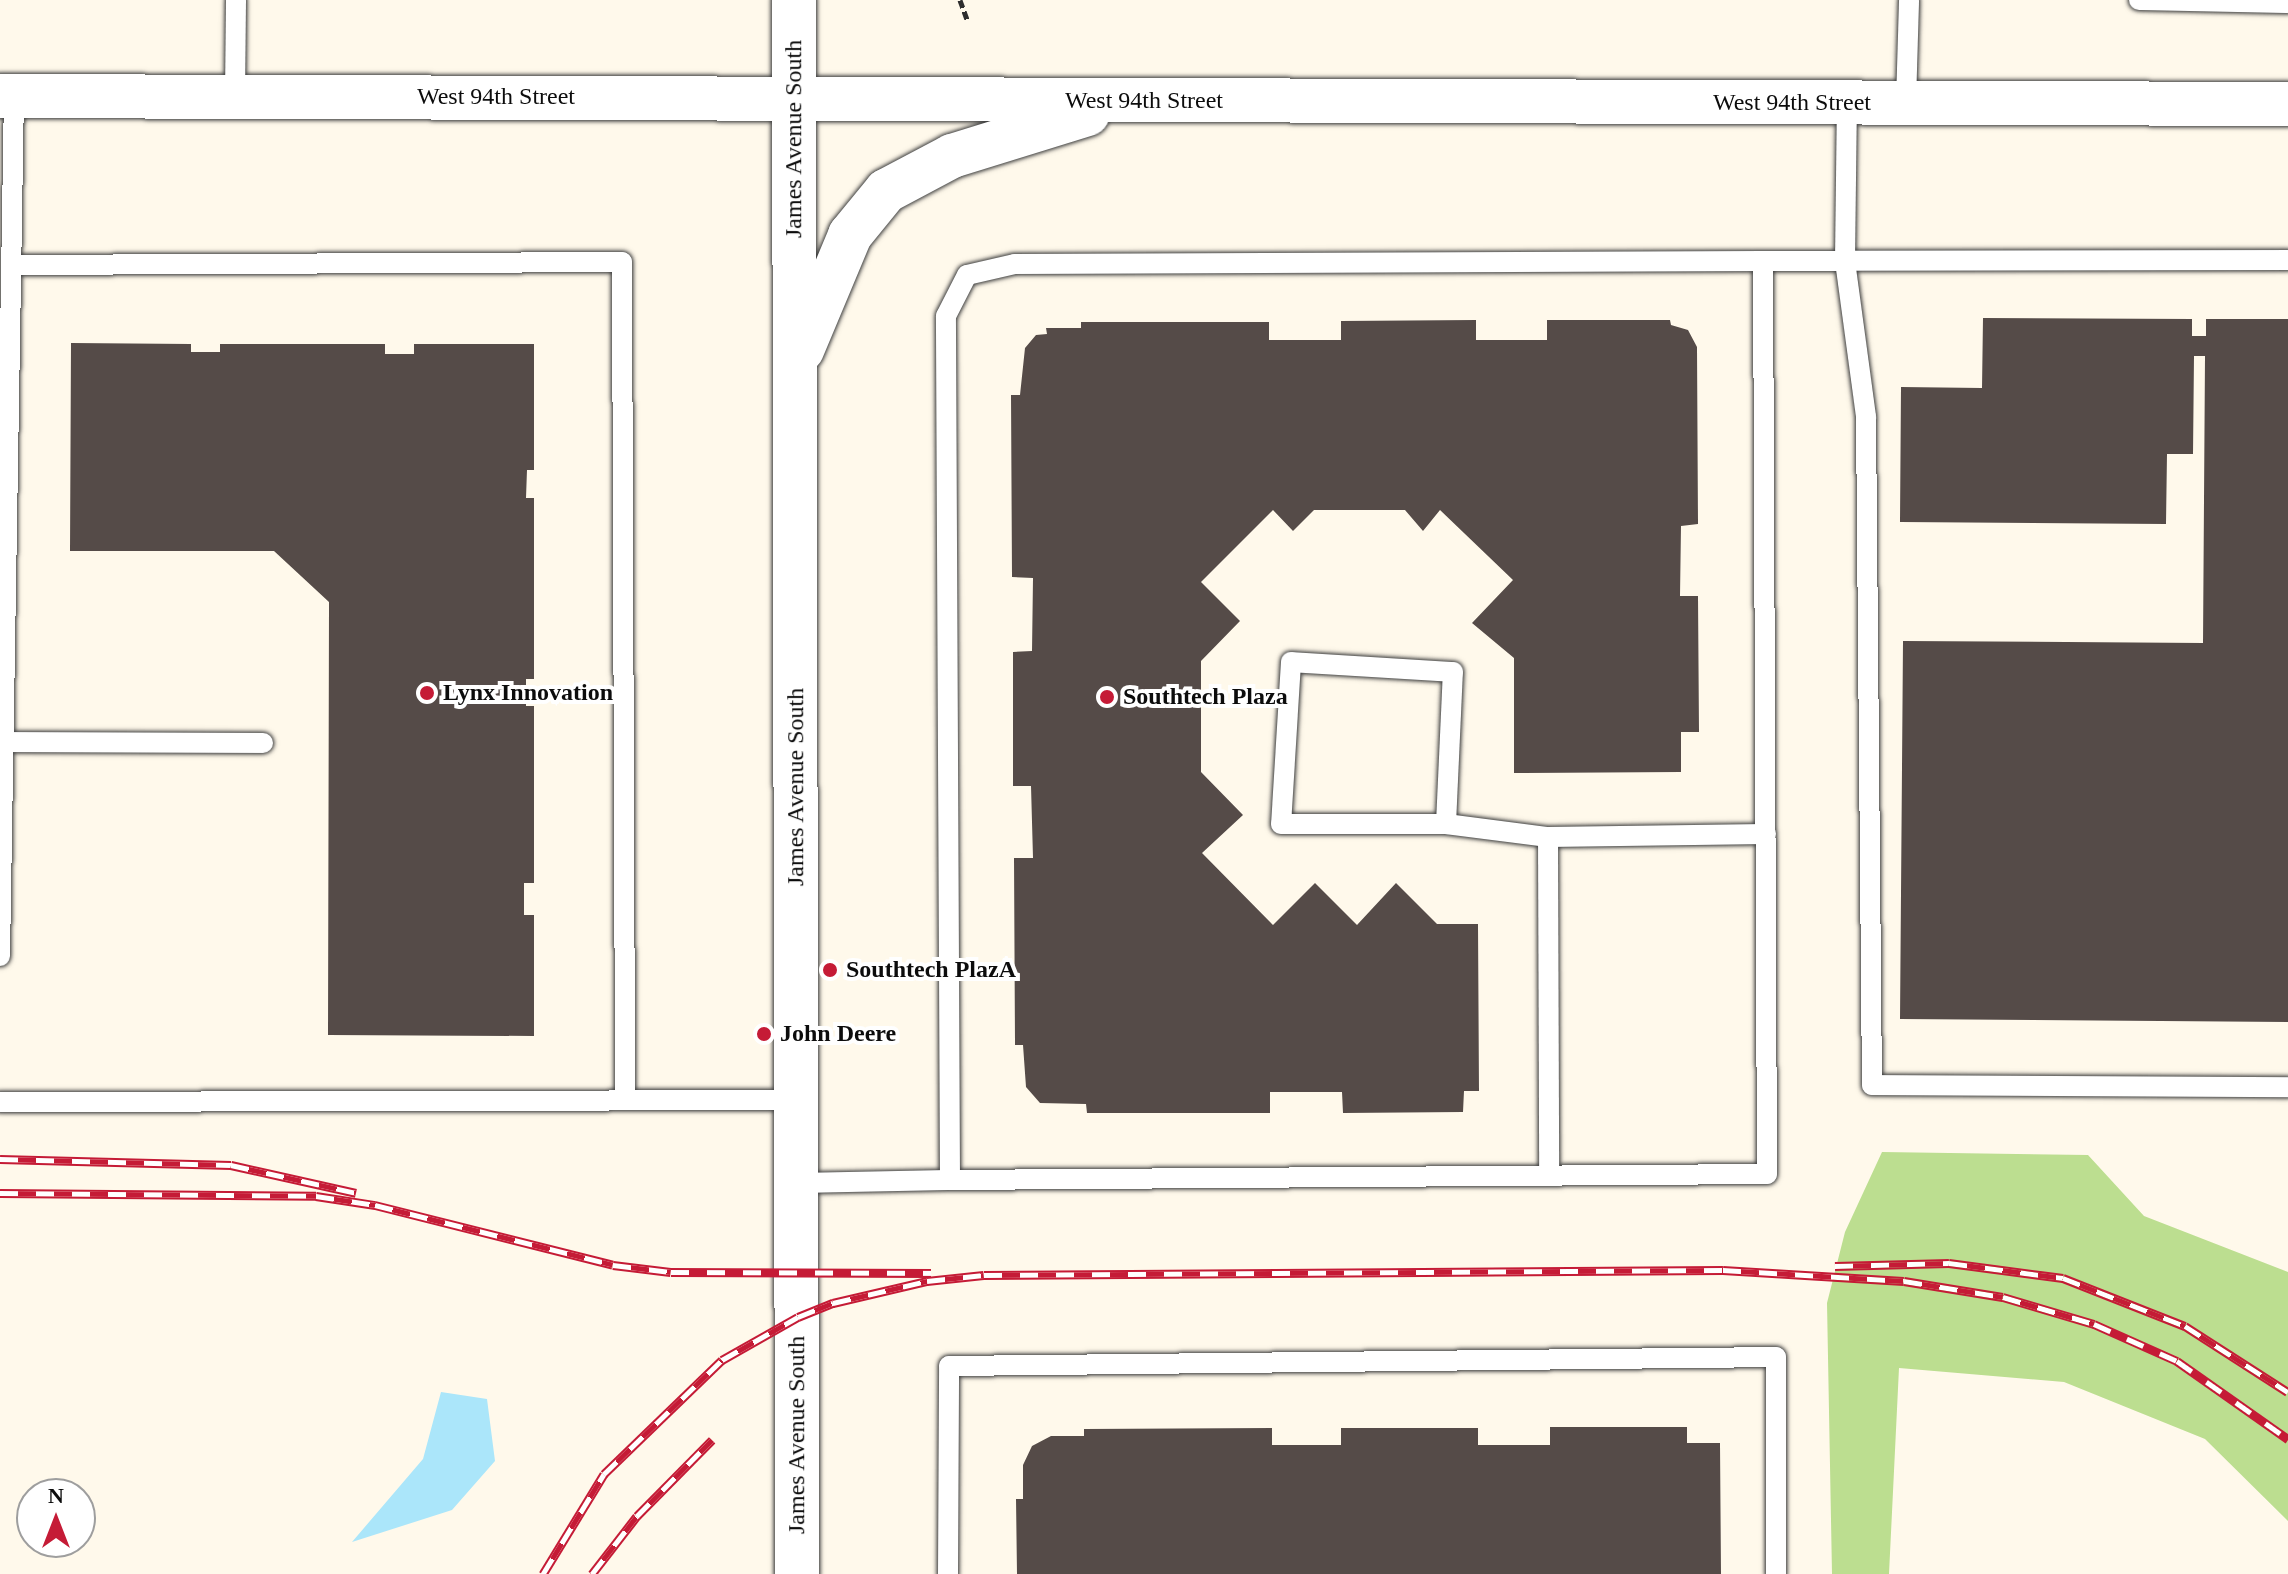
<!DOCTYPE html>
<html>
<head>
<meta charset="utf-8">
<style>
  body { margin:0 }
  #map { position:relative; width:2288px; height:1574px; overflow:hidden; background:#fff9eb; font-family:Georgia,serif }
  div>[style] { position:absolute }
  .forest>* { inset:0; background:#bcde90 }
  .water>* { inset:0; background:#abe6fa }
  .building>* { inset:0; background:#554b48 }
  .path>* { height:5px; margin-top:-2.5px; transform-origin:0; background:repeating-linear-gradient(90deg,#2e2e2e 0 8px,transparent 0 12px) }
  .roads { filter:drop-shadow(0 0 2px #3f3f3f) drop-shadow(0 0 2px #3f3f3f) }
  .service>* { height:20px; margin:-10px; padding:0 10px; transform-origin:10px; border-radius:10px; background:#fff }
  .tertiary>* { height:44px; margin:-22px; padding:0 22px; transform-origin:22px; border-radius:22px; background:#fff }
  .rail>* { height:9px; margin-top:-4.5px; transform-origin:0; background:repeating-linear-gradient(90deg,#fff 0 18px,#c51b36 0 36px); box-sizing:border-box; border-block:2px solid #c51b36 }
  .dots>* { width:22px; height:22px; translate:-50% -50%; box-sizing:border-box; border:4px solid #fff; border-radius:50% }
  span { translate:-50% -50%; white-space:nowrap; text-align:center; line-height:1.15; -webkit-text-stroke:8px #fff; paint-order:stroke }
  .street-label { font-size:24px; color:#0c0c0c }
  .poi-label { font-size:24px; color:#0c0c0c; font-weight:700 }
  .left { translate:0 -50%; text-align:left }
  .north { position:absolute; left:16px; top:1478px; width:80px; height:80px; box-sizing:border-box; background:#fff; border:2px solid #9e9e9e; border-radius:50%; rotate:0deg; font-size:22px; font-weight:700; line-height:32px; text-align:center; color:#0c0c0c }
  .north::after { content:''; display:block; margin:auto; width:28px; height:36px; background:#c51b36; clip-path:polygon(50% 0,100% 100%,50% 72%,0 100%) }
</style>
</head>
<body>
<div id="map">
  <div class="forest">
    <i style="clip-path:polygon(1882px 1152px,2088px 1155px,2144px 1216px,2288px 1272px,2288px 1521px,2205px 1439px,2064px 1382px,1899px 1368px,1889px 1574px,1832px 1574px,1827px 1303px,1845px 1232px)"></i>
  </div>
  <div class="water">
    <i style="clip-path:polygon(441px 1392px,487px 1399px,495px 1461px,452px 1510px,352px 1542px,423px 1459px)"></i>
  </div>
  <div class="building">
    <i style="clip-path:polygon(1983px 318px,2192px 319px,2192px 336px,2206px 336px,2206px 319px,2288px 319px,2288px 1022px,1900px 1019px,1903px 641px,2203px 643px,2205px 356px,2194px 356px,2193px 454px,2167px 454px,2166px 524px,1900px 522px,1901px 387px,1982px 388px)"></i>
    <i style="clip-path:polygon(1476px 320px,1476px 340px,1547px 340px,1547px 320px,1670px 320px,1671px 325px,1688px 330px,1697px 347px,1698px 524px,1681px 526px,1680px 596px,1698px 596px,1699px 732px,1681px 732px,1681px 772px,1514px 773px,1514px 658px,1472px 623px,1513px 580px,1440px 510px,1423px 531px,1405px 510px,1314px 510px,1293px 531px,1273px 510px,1201px 582px,1240px 621px,1201px 661px,1201px 772px,1243px 815px,1202px 853px,1273px 925px,1315px 883px,1357px 925px,1396px 883px,1437px 924px,1478px 924px,1479px 1091px,1464px 1091px,1463px 1112px,1343px 1113px,1342px 1092px,1270px 1092px,1270px 1113px,1087px 1113px,1086px 1104px,1040px 1103px,1026px 1087px,1023px 1045px,1015px 1045px,1014px 858px,1033px 858px,1031px 786px,1013px 786px,1013px 652px,1032px 651px,1033px 578px,1012px 577px,1011px 395px,1020px 395px,1025px 348px,1036px 335px,1047px 334px,1046px 328px,1081px 328px,1081px 322px,1269px 322px,1269px 340px,1341px 340px,1341px 321px)"></i>
    <i style="clip-path:polygon(71px 343px,191px 344px,191px 352px,220px 352px,220px 344px,385px 344px,385px 354px,414px 354px,414px 344px,534px 344px,534px 470px,527px 470px,526px 498px,534px 498px,534px 679px,526px 679px,526px 706px,534px 706px,534px 883px,524px 883px,524px 915px,534px 915px,534px 1036px,328px 1035px,329px 602px,274px 551px,70px 551px)"></i>
    <i style="clip-path:polygon(1550px 1427px,1687px 1427px,1687px 1443px,1720px 1443px,1721px 1574px,1017px 1574px,1016px 1499px,1023px 1499px,1023px 1465px,1032px 1446px,1051px 1436px,1084px 1436px,1084px 1429px,1272px 1428px,1272px 1445px,1341px 1445px,1341px 1428px,1478px 1428px,1478px 1445px,1550px 1445px)"></i>
  </div>
  <div class="path">
    <i style="left:960px;top:0;width:23px;rotate:70deg"></i>
  </div>
  <div class="roads">
    <div class="service">
      <i style="left:2139px;top:0;width:149px;rotate:1.2deg"></i>
      <i style="left:235px;top:96px;width:96px;rotate:-89.4deg"></i>
      <i style="left:1906px;top:103px;width:103px;rotate:-88.3deg"></i>
      <i style="left:2288px;top:260px;width:443px;rotate:179.9deg"></i>
      <i style="left:1845px;top:261px;width:157px;rotate:82.3deg"></i>
      <i style="left:1866px;top:417px;width:668px;rotate:89.49deg"></i>
      <i style="left:1872px;top:1085px;width:416px;rotate:0.3deg"></i>
      <i style="left:1763px;top:261px;width:913px;rotate:89.75deg"></i>
      <i style="left:1767px;top:1174px;width:817px;rotate:179.58deg"></i>
      <i style="left:950px;top:1180px;width:864px;rotate:-90.27deg"></i>
      <i style="left:946px;top:316px;width:46px;rotate:-62.9deg"></i>
      <i style="left:967px;top:275px;width:49px;rotate:-12.9deg"></i>
      <i style="left:1015px;top:264px;width:748px;rotate:-0.23deg"></i>
      <i style="left:1763px;top:261px;width:82px"></i>
      <i style="left:1845px;top:261px;width:158px;rotate:-89.3deg"></i>
      <i style="left:11px;top:265px;width:611px;rotate:-0.28deg"></i>
      <i style="left:622px;top:262px;width:838px;rotate:89.79deg"></i>
      <i style="left:3px;top:742px;width:260px;rotate:0.2deg"></i>
      <i style="left:1446px;top:824px;width:152px;rotate:-87.4deg"></i>
      <i style="left:1453px;top:672px;width:162px;rotate:-176.5deg"></i>
      <i style="left:1291px;top:662px;width:162px;rotate:93.5deg"></i>
      <i style="left:1281px;top:824px;width:165px"></i>
      <i style="left:1446px;top:824px;width:103px;rotate:7.3deg"></i>
      <i style="left:1548px;top:837px;width:218px;rotate:-0.8deg"></i>
      <i style="left:1548px;top:837px;width:339px;rotate:89.8deg"></i>
      <i style="left:0;top:956px;width:860px;rotate:-89.07deg"></i>
      <i style="left:0;top:1102px;width:796px;rotate:-0.14deg"></i>
      <i style="left:796px;top:1183px;width:154px;rotate:-1.1deg"></i>
      <i style="left:948px;top:1574px;width:208px;rotate:-89.7deg"></i>
      <i style="left:949px;top:1366px;width:827px;rotate:-0.62deg"></i>
      <i style="left:1776px;top:1357px;width:217px;rotate:90deg"></i>
    </div>
    <div class="tertiary">
      <i style="left:794px;top:0;width:1574px;rotate:89.89deg"></i>
      <i style="left:0;top:96px;width:2288px;rotate:0.2deg"></i>
      <i style="left:802px;top:350px;width:125px;rotate:-67.3deg"></i>
      <i style="left:850px;top:235px;width:57px;rotate:-50.7deg"></i>
      <i style="left:886px;top:191px;width:75px;rotate:-27.9deg"></i>
      <i style="left:952px;top:156px;width:142px;rotate:-17.2deg"></i>
    </div>
  </div>
  <div class="rail">
    <i style="left:0;top:1159px;width:231px;rotate:1.5deg"></i>
    <i style="left:231px;top:1165px;width:128px;rotate:12.6deg"></i>
    <i style="left:0;top:1193px;width:316px;rotate:0.5deg"></i>
    <i style="left:316px;top:1196px;width:60px;rotate:8.7deg"></i>
    <i style="left:375px;top:1205px;width:245px;rotate:14.1deg"></i>
    <i style="left:613px;top:1265px;width:58px;rotate:6.9deg"></i>
    <i style="left:671px;top:1272px;width:260px;rotate:0.2deg"></i>
    <i style="left:1835px;top:1266px;width:114px;rotate:-1.5deg"></i>
    <i style="left:1949px;top:1263px;width:115px;rotate:7.5deg"></i>
    <i style="left:2063px;top:1278px;width:131px;rotate:21.5deg"></i>
    <i style="left:2185px;top:1326px;width:122px;rotate:32.7deg"></i>
    <i style="left:543px;top:1574px;width:117px;rotate:-58.6deg"></i>
    <i style="left:604px;top:1474px;width:164px;rotate:-44deg"></i>
    <i style="left:722px;top:1360px;width:87px;rotate:-29.5deg"></i>
    <i style="left:798px;top:1317px;width:38px;rotate:-22deg"></i>
    <i style="left:833px;top:1303px;width:97px;rotate:-13.2deg"></i>
    <i style="left:927px;top:1281px;width:57px;rotate:-6deg"></i>
    <i style="left:984px;top:1275px;width:739px;rotate:-0.39deg"></i>
    <i style="left:1723px;top:1270px;width:181px;rotate:3.5deg"></i>
    <i style="left:1904px;top:1281px;width:100px;rotate:9.2deg"></i>
    <i style="left:2003px;top:1297px;width:95px;rotate:16.5deg"></i>
    <i style="left:2094px;top:1324px;width:91px;rotate:24deg"></i>
    <i style="left:2177px;top:1361px;width:136px;rotate:35.1deg"></i>
    <i style="left:592px;top:1574px;width:73px;rotate:-52.2deg"></i>
    <i style="left:637px;top:1516px;width:107px;rotate:-45.4deg"></i>
  </div>
  <div class="dots">
    <i style="left:427px;top:693px;background:#c51b36"></i>
    <i style="left:1107px;top:697px;background:#c51b36"></i>
    <i style="left:830px;top:970px;background:#c51b36"></i>
    <i style="left:764px;top:1034px;background:#c51b36"></i>
  </div>
  <div class="street-label">
    <span style="left:496px;top:97px">West 94th Street</span>
    <span style="left:1144px;top:101px">West 94th Street</span>
    <span style="left:1792px;top:103px">West 94th Street</span>
    <span style="left:794px;top:139px;rotate:-90deg">James Avenue South</span>
    <span style="left:796px;top:787px;rotate:-90deg">James Avenue South</span>
    <span style="left:797px;top:1435px;rotate:-90deg">James Avenue South</span>
  </div>
  <div class="poi-label">
    <span class="left" style="left:443px;top:693px">Lynx Innovation</span>
    <span class="left" style="left:1123px;top:697px">Southtech Plaza</span>
    <span class="left" style="left:846px;top:970px">Southtech PlazA</span>
    <span class="left" style="left:780px;top:1034px">John Deere</span>
  </div>
  <div class="north">N</div>
</div>
</body>
</html>
